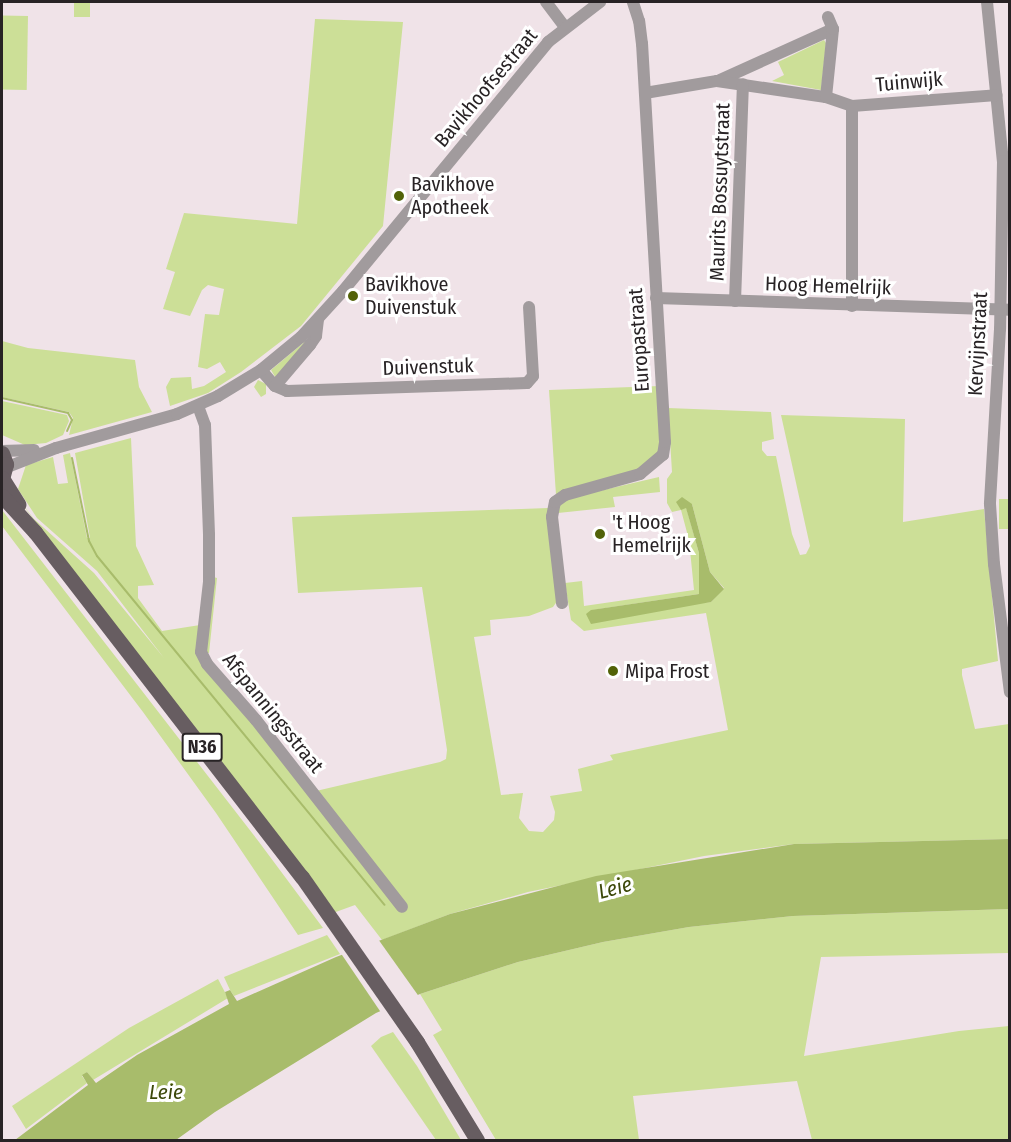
<!DOCTYPE html>
<html>
<head>
<meta charset="utf-8">
<style>
  body { margin:0 }
  #map { position:relative; width:1011px; height:1142px; overflow:hidden; background:#f0e3e8; font-family:"Fira Sans Condensed",sans-serif }
  div>[style] { position:absolute }
  .green>* { inset:0; background:#ccdf97; transform-origin:0 0 }
  .water>* { inset:0; background:#a8bc6b }
  .pier>* { inset:0; background:#f0e3e8 }
  .stream>* { height:2px; margin:-1px; padding:0 1px; transform-origin:1px; border-radius:1px; background:#a8bc6b }
  .minor>* { height:12px; margin:-6px; padding:0 6px; transform-origin:6px; border-radius:6px; background:#a19b9d }
  .major>* { height:15px; margin:-7.5px; padding:0 7.5px; transform-origin:7.5px; border-radius:7.5px; background:#675d61 }
  .dots>* { width:16px; height:16px; translate:-50% -50%; box-sizing:border-box; border:3px solid #fff; border-radius:50% }
  span { translate:-50% -50%; white-space:nowrap; text-align:center; line-height:1.15; -webkit-text-stroke:6px #fff; paint-order:stroke }
  .shield-label span { padding:2px 4px; background:#fff; border:2px solid; border-radius:4px; -webkit-text-stroke-width:0 }
  .shield-label { font-size:18px; color:#282325; font-weight:700 }
  .street-label { font-size:20px; color:#282325 }
  .poi-label { font-size:20px; color:#282325 }
  .left { translate:0 -50%; text-align:left }
  .water-label { font-size:21px; color:#3c480a; font-style:italic }
  .frame { position:absolute; inset:0; border:3px solid #282325; pointer-events:none }
</style>
</head>
<body>
<div id="map">
  <div class="green">
    <i style="left:74px;top:2px;width:16px;height:15px"></i>
    <i style="left:28px;top:16px;width:74px;height:26px;rotate:91deg"></i>
    <i style="clip-path:polygon(315px 19px,403px 22px,383px 226px,301px 326px,241px 372px,208px 393px,170px 406px,166px 387px,171px 378px,191px 377px,192px 389px,204px 386px,226px 372px,220px 362px,207px 369px,198px 367px,205px 314px,219px 315px,224px 289px,208px 285px,202px 290px,190px 316px,163px 309px,175px 272px,166px 269px,184px 213px,297px 224px)"></i>
    <i style="clip-path:polygon(824px 40px,826px 43px,821px 90px,772px 81px,784px 75px,778px 62px)"></i>
    <i style="clip-path:polygon(309px 338px,277px 380px,271px 370px)"></i>
    <i style="clip-path:polygon(2px 341px,28px 348px,135px 360px,139px 387px,152px 412px,69px 435px,73px 418px,69px 412px,2px 397px)"></i>
    <i style="clip-path:polygon(258px 380px,266px 384px,266px 394px,261px 397px,254px 387px)"></i>
    <i style="clip-path:polygon(660px 386px,661px 442px,659px 451px,646px 467px,556px 495px,549px 390px)"></i>
    <i style="clip-path:polygon(2px 401px,67px 415px,69px 421px,63px 435px,46px 443px,25px 445px,2px 435px)"></i>
    <i style="clip-path:polygon(evenodd,668px 408px,771px 412px,774px 439px,762px 442px,762px 450px,767px 456px,776px 456px,792px 534px,800px 555px,806px 554px,810px 546px,781px 415px,905px 419px,903px 522px,984px 509px,998px 661px,962px 669px,962px 675px,975px 729px,1009px 724px,1009px 839px,794px 844px,704px 856px,528px 892px,450px 914px,382px 940px,355px 905px,333px 913px,15px 495px,34px 519px,94px 573px,164px 658px,97px 571px,37px 518px,18px 489px,26px 465px,53px 457px,58px 484px,68px 483px,63px 455px,70px 453px,87px 538px,90px 538px,75px 453px,131px 438px,136px 546px,154px 585px,138px 586px,138px 598px,162px 631px,200px 625px,206px 575px,217px 578px,209px 653px,199px 653px,316px 791px,440px 762px,446px 759px,447px 750px,422px 587px,298px 593px,292px 517px,548px 508px,558px 600px,553px 607px,529px 616px,490px 620px,491px 635px,474px 637px,501px 795px,523px 793px,519px 818px,529px 831px,543px 832px,554px 820px,555px 812px,550px 796px,582px 791px,578px 769px,613px 760px,610px 755px,728px 730px,706px 613px,584px 631px,571px 620px,565px 583px,582px 581px,584px 606px,694px 590px,689px 540px,681px 510px,672px 512px,667px 503px,667px 479px,672px 472px,668px 408px,692px 504px,710px 572px,724px 588px,711px 602px,592px 610px,699px 594px,699px 553px,686px 507px,692px 504px)"></i>
    <i style="clip-path:polygon(659px 477px,660px 492px,613px 497px,615px 507px,558px 513px,556px 501px)"></i>
    <i style="left:1009px;top:499px;width:30px;height:10px;rotate:90deg"></i>
    <i style="clip-path:polygon(2px 510px,259px 842px,323px 928px,298px 935px,216px 813px,143px 712px,2px 526px)"></i>
    <i style="clip-path:polygon(1009px 909px,1009px 953px,821px 957px,804px 1056px,959px 1031px,1009px 1026px,1009px 1140px,812px 1140px,797px 1081px,633px 1096px,639px 1140px,496px 1140px,433px 1035px,442px 1030px,420px 994px,518px 962px,603px 942px,689px 927px,793px 916px)"></i>
    <i style="clip-path:polygon(327px 935px,340px 954px,234px 996px,230px 990px,224px 977px)"></i>
    <i style="clip-path:polygon(218px 979px,228px 998px,93px 1080px,87px 1072px,82px 1076px,87px 1083px,26px 1129px,12px 1106px,129px 1028px)"></i>
    <i style="clip-path:polygon(393px 1032px,417px 1066px,461px 1140px,436px 1140px,371px 1046px,381px 1037px)"></i>
  </div>
  <div class="water">
    <i style="clip-path:polygon(682px 497px,692px 504px,710px 572px,724px 589px,711px 602px,591px 624px,586px 614px,591px 610px,699px 594px,699px 553px,686px 508px,681px 510px,676px 502px)"></i>
    <i style="clip-path:polygon(1009px 839px,1009px 909px,793px 916px,689px 927px,603px 942px,518px 962px,420px 994px,376px 1013px,215px 1112px,176px 1140px,15px 1140px,88px 1085px,82px 1075px,87px 1072px,96px 1083px,137px 1055px,229px 1004px,225px 992px,230px 990px,237px 1001px,336px 957px,450px 914px,596px 876px,794px 844px)"></i>
  </div>
  <div class="pier">
    <i style="clip-path:polygon(378px 939px,420px 998px,382px 1014px,340px 952px)"></i>
  </div>
  <div class="stream">
    <i style="left:2px;top:398px;width:68px;rotate:12.8deg"></i>
    <i style="left:68px;top:413px;width:8px;rotate:60deg"></i>
    <i style="left:72px;top:420px;width:12px;rotate:114deg"></i>
    <i style="left:72px;top:458px;width:85px;rotate:78.4deg"></i>
    <i style="left:89px;top:541px;width:17px;rotate:62deg"></i>
    <i style="left:97px;top:556px;width:452px;rotate:50.5deg"></i>
  </div>
  <div class="minor">
    <i style="left:546px;top:2px;width:31px;rotate:53deg"></i>
    <i style="left:987px;top:2px;width:160px;rotate:84.3deg"></i>
    <i style="left:1003px;top:161px;width:168px;rotate:91deg"></i>
    <i style="left:1000px;top:329px;width:175px;rotate:93.3deg"></i>
    <i style="left:990px;top:504px;width:60px;rotate:86.2deg"></i>
    <i style="left:994px;top:564px;width:129px;rotate:82.9deg"></i>
    <i style="left:720px;top:80px;width:124px;rotate:-24.3deg"></i>
    <i style="left:645px;top:93px;width:73px;rotate:-9.5deg"></i>
    <i style="left:717px;top:81px;width:110px;rotate:8.4deg"></i>
    <i style="left:826px;top:97px;width:28px;rotate:19deg"></i>
    <i style="left:852px;top:106px;width:145px;rotate:-4.3deg"></i>
    <i style="left:826px;top:97px;width:68px;rotate:-84.1deg"></i>
    <i style="left:833px;top:29px;width:13px;rotate:-113deg"></i>
    <i style="left:656px;top:298px;width:354px;rotate:1.9deg"></i>
    <i style="left:735px;top:301px;width:217px;rotate:-87.9deg"></i>
    <i style="left:852px;top:306px;width:200px;rotate:-90deg"></i>
    <i style="left:261px;top:370px;width:21px;rotate:49deg"></i>
    <i style="left:275px;top:386px;width:13px;rotate:23deg"></i>
    <i style="left:287px;top:391px;width:240px;rotate:-1.9deg"></i>
    <i style="left:527px;top:383px;width:9px;rotate:-49deg"></i>
    <i style="left:533px;top:376px;width:69px;rotate:-93.3deg"></i>
    <i style="left:275px;top:386px;width:54px;rotate:-49.5deg"></i>
    <i style="left:310px;top:345px;width:11px;rotate:-56deg"></i>
    <i style="left:316px;top:336px;width:17px;rotate:-83deg"></i>
    <i style="left:198px;top:406px;width:20px;rotate:70deg"></i>
    <i style="left:205px;top:425px;width:110px;rotate:87.9deg"></i>
    <i style="left:209px;top:535px;width:47px;rotate:90deg"></i>
    <i style="left:209px;top:582px;width:70px;rotate:96.5deg"></i>
    <i style="left:201px;top:652px;width:13px;rotate:63deg"></i>
    <i style="left:207px;top:664px;width:74px;rotate:48.8deg"></i>
    <i style="left:256px;top:720px;width:237px;rotate:52deg"></i>
    <i style="left:2px;top:451px;width:32px;rotate:-2deg"></i>
    <i style="left:5px;top:468px;width:55px;rotate:-21.4deg"></i>
    <i style="left:56px;top:448px;width:126px;rotate:-15.7deg"></i>
    <i style="left:177px;top:414px;width:45px;rotate:-23.7deg"></i>
    <i style="left:218px;top:396px;width:50px;rotate:-31.2deg"></i>
    <i style="left:261px;top:370px;width:52px;rotate:-39.5deg"></i>
    <i style="left:301px;top:337px;width:62px;rotate:-47.6deg"></i>
    <i style="left:343px;top:291px;width:323px;rotate:-50.5deg"></i>
    <i style="left:548px;top:42px;width:66px;rotate:-37.6deg"></i>
    <i style="left:562px;top:603px;width:87px;rotate:-96.6deg"></i>
    <i style="left:552px;top:517px;width:15px;rotate:-79deg"></i>
    <i style="left:555px;top:502px;width:12px;rotate:-35deg"></i>
    <i style="left:565px;top:495px;width:78px;rotate:-15.6deg"></i>
    <i style="left:640px;top:474px;width:30px;rotate:-40deg"></i>
    <i style="left:663px;top:455px;width:13px;rotate:-81deg"></i>
    <i style="left:665px;top:442px;width:399px;rotate:-93.3deg"></i>
    <i style="left:642px;top:44px;width:23px;rotate:-97deg"></i>
    <i style="left:639px;top:21px;width:20px;rotate:-108deg"></i>
  </div>
  <div class="major">
    <i style="left:2px;top:453px;width:12px;rotate:70deg"></i>
    <i style="left:6px;top:464px;width:16px;rotate:105deg"></i>
    <i style="left:2px;top:478px;width:31px;rotate:58deg"></i>
    <i style="left:2px;top:496px;width:49px;rotate:47.5deg"></i>
    <i style="left:35px;top:532px;width:436px;rotate:52.3deg"></i>
    <i style="left:302px;top:877px;width:201px;rotate:55.1deg"></i>
    <i style="left:417px;top:1042px;width:115px;rotate:58.5deg"></i>
  </div>
  <div class="dots">
    <i style="left:399px;top:196px;background:#526208"></i>
    <i style="left:353px;top:296px;background:#526208"></i>
    <i style="left:600px;top:534px;background:#526208"></i>
    <i style="left:613px;top:671px;background:#526208"></i>
  </div>
  <div class="shield-label">
    <span style="left:202px;top:747px">N36</span>
  </div>
  <div class="street-label">
    <span style="left:909px;top:82px;rotate:-5deg">Tuinwijk</span>
    <span style="left:486px;top:88px;rotate:-50deg">Bavikhoofsestraat</span>
    <span style="left:720px;top:192px;rotate:-88deg">Maurits Bossuytstraat</span>
    <span style="left:828px;top:286px;rotate:2deg">Hoog Hemelrijk</span>
    <span style="left:639px;top:340px;rotate:-94deg">Europastraat</span>
    <span style="left:978px;top:344px;rotate:-87deg">Kervijnstraat</span>
    <span style="left:428px;top:367px;rotate:-2deg">Duivenstuk</span>
    <span style="left:273px;top:713px;rotate:51deg">Afspanningsstraat</span>
  </div>
  <div class="poi-label">
    <span class="left" style="left:411px;top:196px">Bavikhove<br>Apotheek</span>
    <span class="left" style="left:365px;top:296px">Bavikhove<br>Duivenstuk</span>
    <span class="left" style="left:612px;top:534px">'t Hoog<br>Hemelrijk</span>
    <span class="left" style="left:625px;top:671px">Mipa Frost</span>
  </div>
  <div class="water-label">
    <span style="left:615px;top:888px;rotate:-15deg">Leie</span>
    <span style="left:166px;top:1092px">Leie</span>
  </div>
  <div class="frame"></div>
</div>
</body>
</html>
